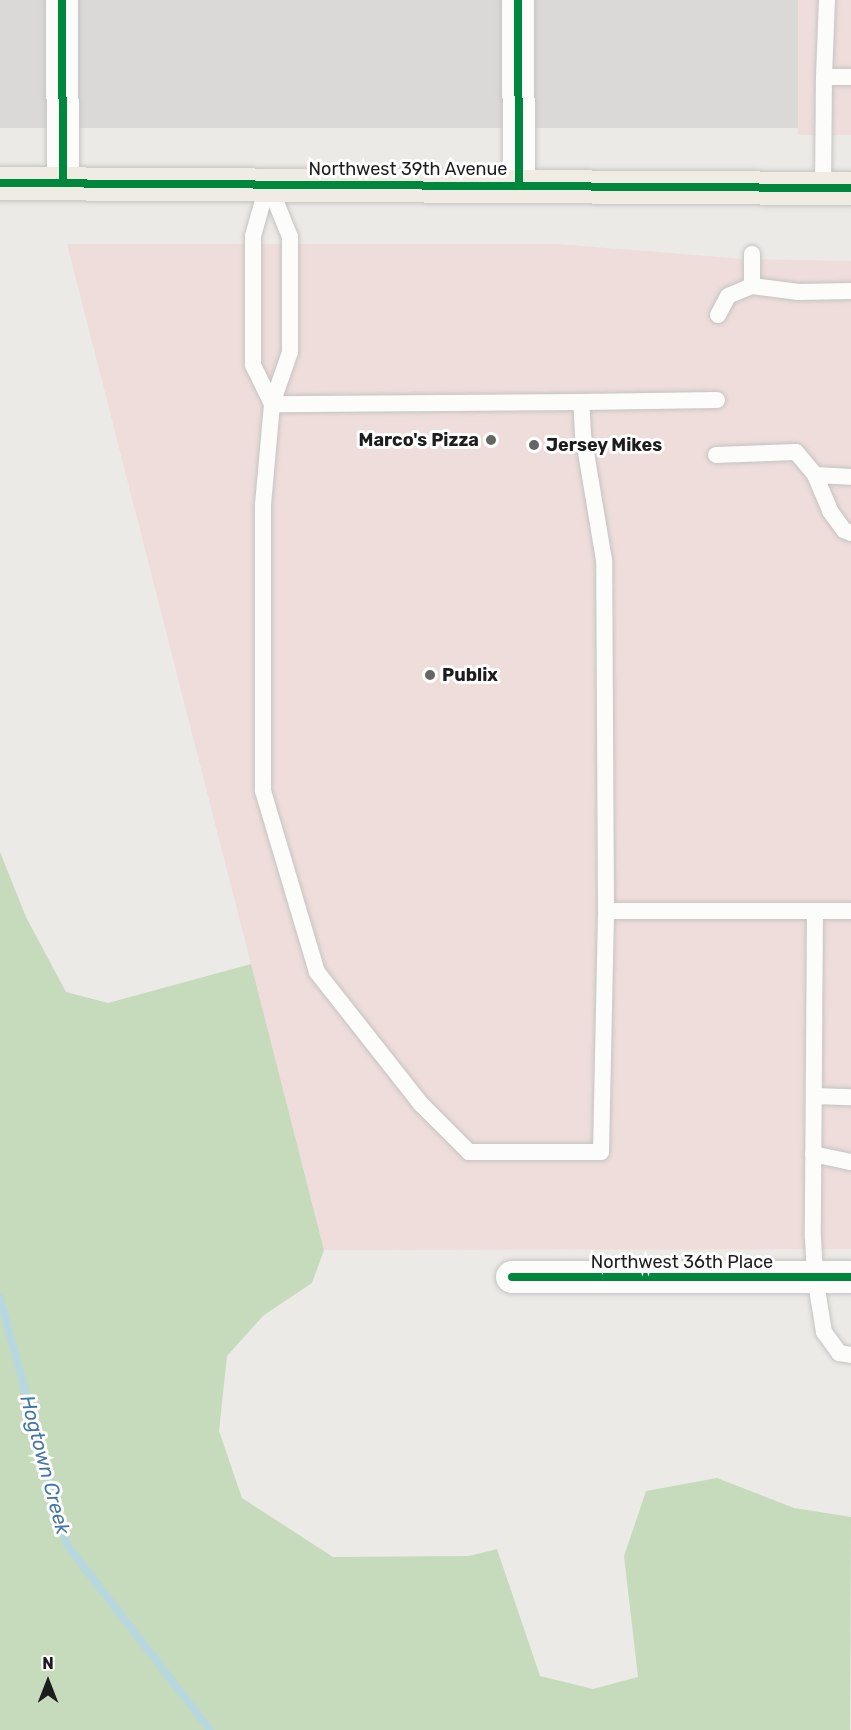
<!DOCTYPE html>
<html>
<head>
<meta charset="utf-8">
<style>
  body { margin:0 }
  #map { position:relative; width:851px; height:1730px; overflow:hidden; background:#eceae6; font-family:Rubik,sans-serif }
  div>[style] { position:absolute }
  .residential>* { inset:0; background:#dbd9d7; transform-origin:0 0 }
  .commercial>* { inset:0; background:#eedddb; transform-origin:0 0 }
  .forest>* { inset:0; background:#c6dbbb }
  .stream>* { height:8px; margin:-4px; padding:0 4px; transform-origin:4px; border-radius:4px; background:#b8d8e0 }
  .roads { filter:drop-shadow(0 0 2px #c4c4c2) drop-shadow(0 0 2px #c4c4c2) }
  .lane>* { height:16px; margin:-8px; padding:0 8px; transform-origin:8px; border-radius:8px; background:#fcfcfb }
  .street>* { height:32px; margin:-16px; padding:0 16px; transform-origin:16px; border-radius:16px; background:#fcfcfb }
  .primary>* { height:33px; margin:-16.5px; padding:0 16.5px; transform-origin:16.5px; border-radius:16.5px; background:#f1ece3 }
  .cycleway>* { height:8px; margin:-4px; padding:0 4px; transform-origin:4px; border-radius:4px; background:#00873e }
  .dots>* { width:16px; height:16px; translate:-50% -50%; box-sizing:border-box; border:3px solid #fff; border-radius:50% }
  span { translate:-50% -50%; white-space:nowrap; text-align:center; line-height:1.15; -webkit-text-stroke:6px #fff; paint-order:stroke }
  .street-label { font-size:18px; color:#1d1d1d }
  .poi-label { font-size:18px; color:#1d1d1d; font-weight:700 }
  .right { translate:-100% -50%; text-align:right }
  .left { translate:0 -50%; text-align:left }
  .water-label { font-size:20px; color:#4475a7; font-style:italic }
  .north { position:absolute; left:18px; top:1652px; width:60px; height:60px; -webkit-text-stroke:4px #fff; paint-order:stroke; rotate:0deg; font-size:16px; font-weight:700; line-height:24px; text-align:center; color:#1d1d1d }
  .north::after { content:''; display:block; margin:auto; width:21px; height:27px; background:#1d1d1d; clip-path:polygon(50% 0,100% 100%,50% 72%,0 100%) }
</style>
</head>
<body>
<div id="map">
  <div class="residential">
    <i style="left:0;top:0;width:798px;height:128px"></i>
  </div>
  <div class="commercial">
    <i style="left:798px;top:0;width:53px;height:135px"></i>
    <i style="clip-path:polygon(67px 244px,558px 244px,744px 259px,851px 261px,851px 1249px,324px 1250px)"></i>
  </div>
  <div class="forest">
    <i style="clip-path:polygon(0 852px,26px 917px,66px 992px,108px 1003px,251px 964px,324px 1250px,312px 1283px,264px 1315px,227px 1356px,219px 1431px,242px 1498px,333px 1557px,469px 1556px,497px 1549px,540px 1676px,593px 1689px,638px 1677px,624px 1556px,646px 1491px,717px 1478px,794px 1508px,851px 1517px,850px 1730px,0 1730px)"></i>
  </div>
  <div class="stream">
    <i style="left:0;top:1298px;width:256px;rotate:74.8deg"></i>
    <i style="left:67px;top:1545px;width:234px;rotate:52.3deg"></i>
  </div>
  <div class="roads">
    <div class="lane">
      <i style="left:824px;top:77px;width:77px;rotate:-87.8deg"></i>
      <i style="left:268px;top:183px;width:58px;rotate:67.8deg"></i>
      <i style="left:290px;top:237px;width:115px;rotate:90deg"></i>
      <i style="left:290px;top:352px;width:55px;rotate:109.1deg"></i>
      <i style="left:272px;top:404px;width:101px;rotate:95.1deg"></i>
      <i style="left:263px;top:505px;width:286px;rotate:90deg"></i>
      <i style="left:263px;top:791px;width:189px;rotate:73.4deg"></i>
      <i style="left:317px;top:972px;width:168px;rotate:51.8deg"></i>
      <i style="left:421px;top:1104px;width:68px;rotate:45deg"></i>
      <i style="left:469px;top:1152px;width:132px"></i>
      <i style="left:601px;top:1152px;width:241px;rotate:-88.8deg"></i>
      <i style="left:606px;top:911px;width:351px;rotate:-90.3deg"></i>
      <i style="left:604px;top:560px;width:127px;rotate:-99.5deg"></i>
      <i style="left:583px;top:435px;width:33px;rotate:-93deg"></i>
      <i style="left:581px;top:402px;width:309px;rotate:179.6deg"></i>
      <i style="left:268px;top:183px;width:55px;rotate:105.8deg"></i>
      <i style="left:253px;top:236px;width:129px;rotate:90deg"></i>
      <i style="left:253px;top:365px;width:43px;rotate:64deg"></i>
      <i style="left:823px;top:188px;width:111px;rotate:-89.5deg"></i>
      <i style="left:824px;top:77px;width:27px"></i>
      <i style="left:752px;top:254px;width:32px;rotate:90deg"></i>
      <i style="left:752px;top:286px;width:47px;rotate:7.3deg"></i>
      <i style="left:799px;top:292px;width:52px;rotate:-1.1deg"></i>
      <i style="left:718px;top:315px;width:21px;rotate:-62deg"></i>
      <i style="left:728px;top:296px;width:26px;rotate:-23deg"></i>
      <i style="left:581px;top:402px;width:136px;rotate:-0.8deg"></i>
      <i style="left:716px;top:455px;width:80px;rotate:-2.1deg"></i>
      <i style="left:796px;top:452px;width:30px;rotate:50deg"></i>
      <i style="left:815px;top:475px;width:36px;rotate:3deg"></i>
      <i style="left:815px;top:475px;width:39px;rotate:67deg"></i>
      <i style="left:830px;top:511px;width:24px;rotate:54deg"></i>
      <i style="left:844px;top:530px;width:8px;rotate:23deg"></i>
      <i style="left:606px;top:911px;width:245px"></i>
      <i style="left:815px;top:912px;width:326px;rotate:90.4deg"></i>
      <i style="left:813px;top:1238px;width:39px;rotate:87deg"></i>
      <i style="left:815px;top:1277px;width:56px;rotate:80.7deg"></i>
      <i style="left:824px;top:1332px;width:26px;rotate:54deg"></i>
      <i style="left:839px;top:1353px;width:12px;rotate:9deg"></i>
      <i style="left:814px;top:1096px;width:37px;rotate:2deg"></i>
      <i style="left:813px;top:1154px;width:39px;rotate:12deg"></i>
    </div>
    <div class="street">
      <i style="left:62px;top:0;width:183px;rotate:89.7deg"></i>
      <i style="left:518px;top:0;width:184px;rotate:89.7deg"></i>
      <i style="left:512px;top:1277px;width:339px"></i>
    </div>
    <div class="primary">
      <i style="left:0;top:183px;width:851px;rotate:0.34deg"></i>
    </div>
  </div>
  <div class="cycleway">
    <i style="left:62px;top:0;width:183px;rotate:89.7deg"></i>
    <i style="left:518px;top:0;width:184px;rotate:89.7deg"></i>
    <i style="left:0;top:183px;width:851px;rotate:0.34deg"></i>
    <i style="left:512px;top:1277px;width:339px"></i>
  </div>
  <div class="dots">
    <i style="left:491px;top:440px;background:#656563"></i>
    <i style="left:534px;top:445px;background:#656563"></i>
    <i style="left:430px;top:675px;background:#656563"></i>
  </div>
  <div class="street-label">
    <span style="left:408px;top:169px">Northwest 39th Avenue</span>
    <span style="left:682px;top:1262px">Northwest 36th Place</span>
  </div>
  <div class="poi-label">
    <span class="right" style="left:479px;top:440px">Marco's Pizza</span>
    <span class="left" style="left:546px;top:445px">Jersey Mikes</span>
    <span class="left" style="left:442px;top:675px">Publix</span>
  </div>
  <div class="water-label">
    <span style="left:45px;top:1465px;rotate:75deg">Hogtown Creek</span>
  </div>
  <div class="north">N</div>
</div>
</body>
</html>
